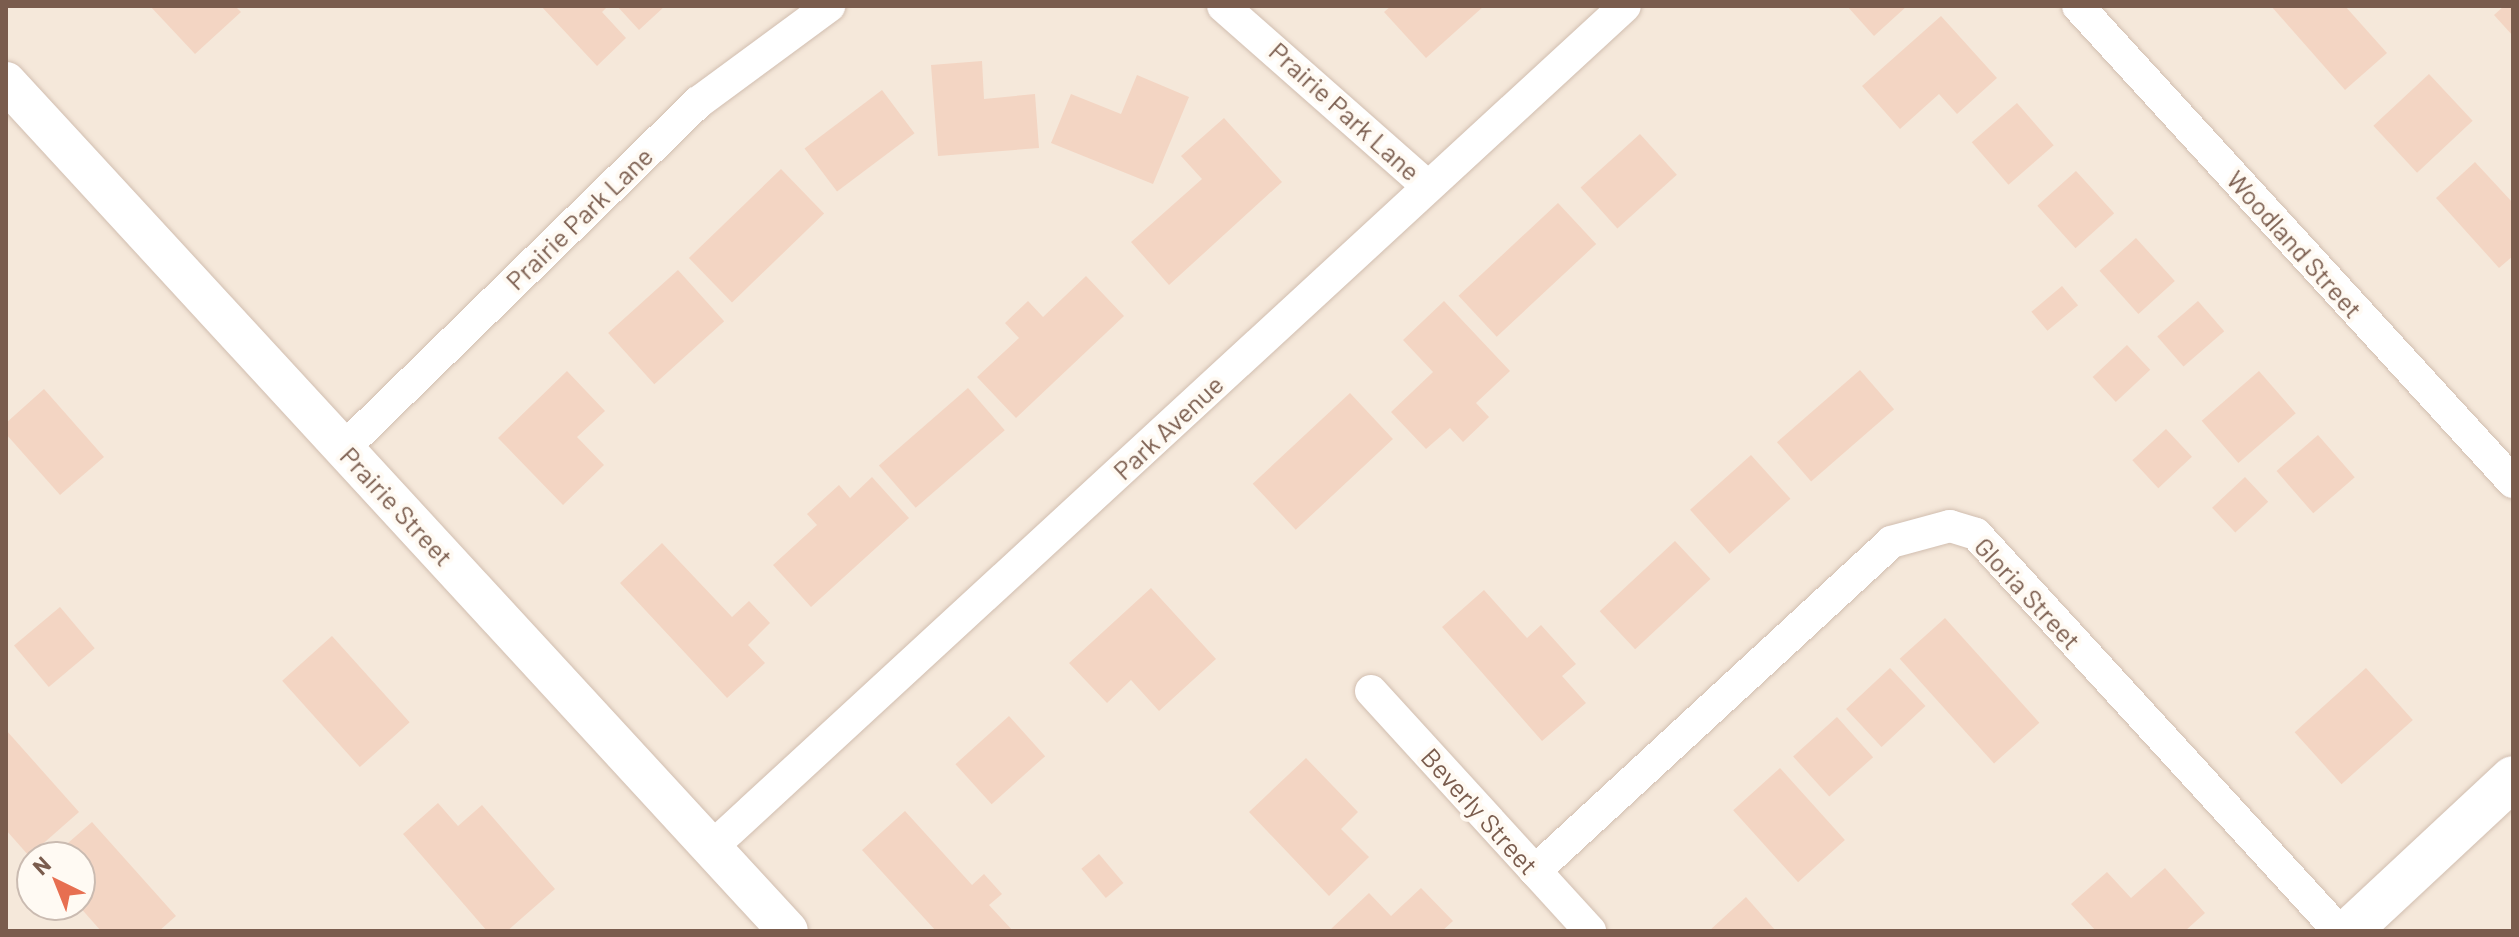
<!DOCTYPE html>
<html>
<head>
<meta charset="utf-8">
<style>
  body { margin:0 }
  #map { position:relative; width:2519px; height:937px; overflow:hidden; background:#fdf6ec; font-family:Barlow,sans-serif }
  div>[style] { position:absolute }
  .residential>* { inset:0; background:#f5e8da }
  .building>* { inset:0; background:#f3d5c3; transform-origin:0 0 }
  .roads { filter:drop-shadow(0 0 2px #d1beb0) drop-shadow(0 0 2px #d1beb0) }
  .minor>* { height:32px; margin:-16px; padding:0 16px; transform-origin:16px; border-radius:16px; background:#fff }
  .tertiary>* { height:40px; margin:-20px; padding:0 20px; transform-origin:20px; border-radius:20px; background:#fff }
  .secondary>* { height:44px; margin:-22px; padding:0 22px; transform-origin:22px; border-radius:22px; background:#fff }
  span { translate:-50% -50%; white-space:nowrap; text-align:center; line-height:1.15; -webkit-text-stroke:8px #fffaf3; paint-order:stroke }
  .street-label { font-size:26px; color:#7a5c4d }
  .frame { position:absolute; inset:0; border:8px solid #7a5c4d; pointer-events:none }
  .north { position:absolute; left:16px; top:841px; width:80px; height:80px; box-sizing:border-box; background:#fffaf3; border:2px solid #cabbb1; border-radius:50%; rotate:317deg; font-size:22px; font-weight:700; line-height:32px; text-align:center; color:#7a5c4d }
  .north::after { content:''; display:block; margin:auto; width:28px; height:36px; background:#e76f51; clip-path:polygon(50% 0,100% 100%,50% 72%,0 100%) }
</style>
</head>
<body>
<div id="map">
  <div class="residential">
    <i style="clip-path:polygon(evenodd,6px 6px,2513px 6px,2513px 931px,6px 931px,6px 6px,32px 857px,80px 857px,80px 905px,32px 905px,32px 857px)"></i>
  </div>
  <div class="building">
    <i style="clip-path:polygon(150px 6px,235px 6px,241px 12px,195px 54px)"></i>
    <i style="clip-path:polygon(541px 6px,608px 6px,602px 12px,626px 38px,597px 66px)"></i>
    <i style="clip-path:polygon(617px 6px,665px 6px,639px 30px)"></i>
    <i style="clip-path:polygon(1391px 6px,1484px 6px,1426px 58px,1384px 12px)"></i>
    <i style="clip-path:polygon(1847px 6px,1907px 6px,1874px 36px)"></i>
    <i style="clip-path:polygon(2271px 6px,2345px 6px,2387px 53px,2345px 90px)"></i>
    <i style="clip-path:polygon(2504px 6px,2513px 6px,2513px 36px,2494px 15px)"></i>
    <i style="clip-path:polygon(1941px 16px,1997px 78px,1957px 114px,1939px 94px,1900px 129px,1862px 86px)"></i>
    <i style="clip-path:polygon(982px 61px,984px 99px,1035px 94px,1039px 148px,938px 156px,931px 65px)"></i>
    <i style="left:2429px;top:74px;width:64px;height:76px;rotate:47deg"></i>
    <i style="clip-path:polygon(1137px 75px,1189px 97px,1153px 184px,1051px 143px,1071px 94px,1121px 114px)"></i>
    <i style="left:882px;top:90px;width:54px;height:97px;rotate:53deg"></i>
    <i style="left:2017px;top:103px;width:56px;height:60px;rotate:49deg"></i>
    <i style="clip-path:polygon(1224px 118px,1282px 182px,1169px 285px,1131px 242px,1202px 179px,1181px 156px)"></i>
    <i style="left:1640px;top:134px;width:55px;height:80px;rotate:48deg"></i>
    <i style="clip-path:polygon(2475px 162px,2513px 203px,2513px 256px,2499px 268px,2436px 198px)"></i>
    <i style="left:781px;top:169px;width:62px;height:128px;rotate:46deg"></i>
    <i style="left:2076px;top:171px;width:57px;height:52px;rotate:48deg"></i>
    <i style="left:1558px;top:203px;width:56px;height:136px;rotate:47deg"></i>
    <i style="left:2136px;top:238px;width:58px;height:49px;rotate:48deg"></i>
    <i style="left:678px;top:270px;width:69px;height:94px;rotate:48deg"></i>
    <i style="clip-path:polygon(1086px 276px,1124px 316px,1016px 418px,977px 377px,1019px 338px,1005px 323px,1028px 301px,1043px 317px)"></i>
    <i style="left:2062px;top:286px;width:25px;height:40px;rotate:50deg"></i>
    <i style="clip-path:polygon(1444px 301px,1510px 371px,1476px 403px,1489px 417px,1463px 442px,1450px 428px,1426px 449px,1391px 412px,1433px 372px,1403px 340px)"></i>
    <i style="left:2198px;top:301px;width:40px;height:54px;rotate:49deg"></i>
    <i style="left:2127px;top:345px;width:34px;height:47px;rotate:47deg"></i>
    <i style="left:1860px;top:370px;width:52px;height:110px;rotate:49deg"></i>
    <i style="clip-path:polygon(567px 371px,605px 411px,577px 437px,604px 465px,563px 505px,498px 438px)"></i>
    <i style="left:2259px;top:371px;width:56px;height:76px;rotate:49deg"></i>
    <i style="left:968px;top:388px;width:56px;height:118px;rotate:49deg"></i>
    <i style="clip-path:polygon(44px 389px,104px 457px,60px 495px,6px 434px,6px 423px)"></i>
    <i style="left:1350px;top:393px;width:63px;height:133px;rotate:47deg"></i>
    <i style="left:2166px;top:429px;width:38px;height:46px;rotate:47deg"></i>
    <i style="left:2318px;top:435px;width:56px;height:55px;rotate:49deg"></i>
    <i style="left:1751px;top:455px;width:59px;height:82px;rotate:48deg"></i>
    <i style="clip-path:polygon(872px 477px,909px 518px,811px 607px,773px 565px,817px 525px,807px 514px,839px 485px,850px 498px)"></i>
    <i style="left:2245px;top:477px;width:34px;height:45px;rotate:47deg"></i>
    <i style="left:1675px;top:541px;width:52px;height:103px;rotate:47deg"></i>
    <i style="clip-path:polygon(662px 543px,732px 617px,749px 601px,770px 623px,748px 645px,765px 663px,727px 698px,620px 583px)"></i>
    <i style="clip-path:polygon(1151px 588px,1216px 659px,1159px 711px,1131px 680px,1107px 703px,1069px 663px)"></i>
    <i style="clip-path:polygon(1484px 590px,1527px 638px,1541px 625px,1576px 664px,1562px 676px,1586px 703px,1542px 741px,1442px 627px)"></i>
    <i style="left:60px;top:607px;width:54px;height:60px;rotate:50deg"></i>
    <i style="left:1945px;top:618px;width:141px;height:61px;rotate:48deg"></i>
    <i style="left:332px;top:636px;width:116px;height:67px;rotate:48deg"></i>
    <i style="left:1890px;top:668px;width:52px;height:60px;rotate:47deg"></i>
    <i style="left:2366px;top:668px;width:70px;height:96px;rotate:48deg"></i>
    <i style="left:1009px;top:716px;width:54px;height:72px;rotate:48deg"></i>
    <i style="left:1837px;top:717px;width:54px;height:59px;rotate:48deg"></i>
    <i style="clip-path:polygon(6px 730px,79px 812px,29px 856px,6px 830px)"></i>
    <i style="clip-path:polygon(1306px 758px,1358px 812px,1341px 829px,1369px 857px,1329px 896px,1249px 812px)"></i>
    <i style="left:1780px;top:768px;width:97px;height:63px;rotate:48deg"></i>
    <i style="clip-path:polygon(438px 803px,458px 826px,482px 805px,555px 889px,507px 931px,487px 931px,403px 834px)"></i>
    <i style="clip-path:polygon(905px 811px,972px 885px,984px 874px,1002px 894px,989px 905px,1013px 931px,936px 931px,862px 850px)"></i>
    <i style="clip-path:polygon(92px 822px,176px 916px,159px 931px,101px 931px,78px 905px,80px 857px,52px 857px)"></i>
    <i style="left:1099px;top:854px;width:38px;height:23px;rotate:50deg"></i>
    <i style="clip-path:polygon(2165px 868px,2205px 913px,2185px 931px,2096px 931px,2071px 904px,2107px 872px,2131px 898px)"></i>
    <i style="clip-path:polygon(1421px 888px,1453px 921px,1442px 931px,1331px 929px,1369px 893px,1391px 916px)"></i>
    <i style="clip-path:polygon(1746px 897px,1776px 931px,1709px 931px)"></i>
  </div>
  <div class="roads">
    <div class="minor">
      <i style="left:1223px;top:6px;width:273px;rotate:41.4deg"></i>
      <i style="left:2078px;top:6px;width:645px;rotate:47.58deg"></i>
      <i style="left:344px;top:448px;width:496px;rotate:-44.3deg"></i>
      <i style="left:699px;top:102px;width:162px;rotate:-36.4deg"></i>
      <i style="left:1371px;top:691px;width:325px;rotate:47.6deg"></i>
      <i style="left:712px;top:847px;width:1241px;rotate:-42.65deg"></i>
      <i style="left:1535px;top:871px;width:485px;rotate:-42.7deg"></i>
      <i style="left:1891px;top:542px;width:61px;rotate:-15.2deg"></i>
      <i style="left:1950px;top:526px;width:27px;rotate:17deg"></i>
      <i style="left:1976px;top:534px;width:538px;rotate:47.56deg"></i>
    </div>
    <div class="tertiary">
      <i style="left:6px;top:82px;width:1154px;rotate:47.35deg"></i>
    </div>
    <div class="secondary">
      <i style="left:2349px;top:931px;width:224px;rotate:-43deg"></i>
    </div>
  </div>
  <div class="street-label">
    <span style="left:1345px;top:111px;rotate:42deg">Prairie Park Lane</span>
    <span style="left:579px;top:218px;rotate:-44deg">Prairie Park Lane</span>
    <span style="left:2295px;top:244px;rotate:48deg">Woodland Street</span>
    <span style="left:1168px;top:427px;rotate:-43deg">Park Avenue</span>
    <span style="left:397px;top:506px;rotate:47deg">Prairie Street</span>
    <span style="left:2028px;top:593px;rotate:47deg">Gloria Street</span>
    <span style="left:1480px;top:811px;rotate:48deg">Beverly Street</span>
  </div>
  <div class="frame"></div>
  <div class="north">N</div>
</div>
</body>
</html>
